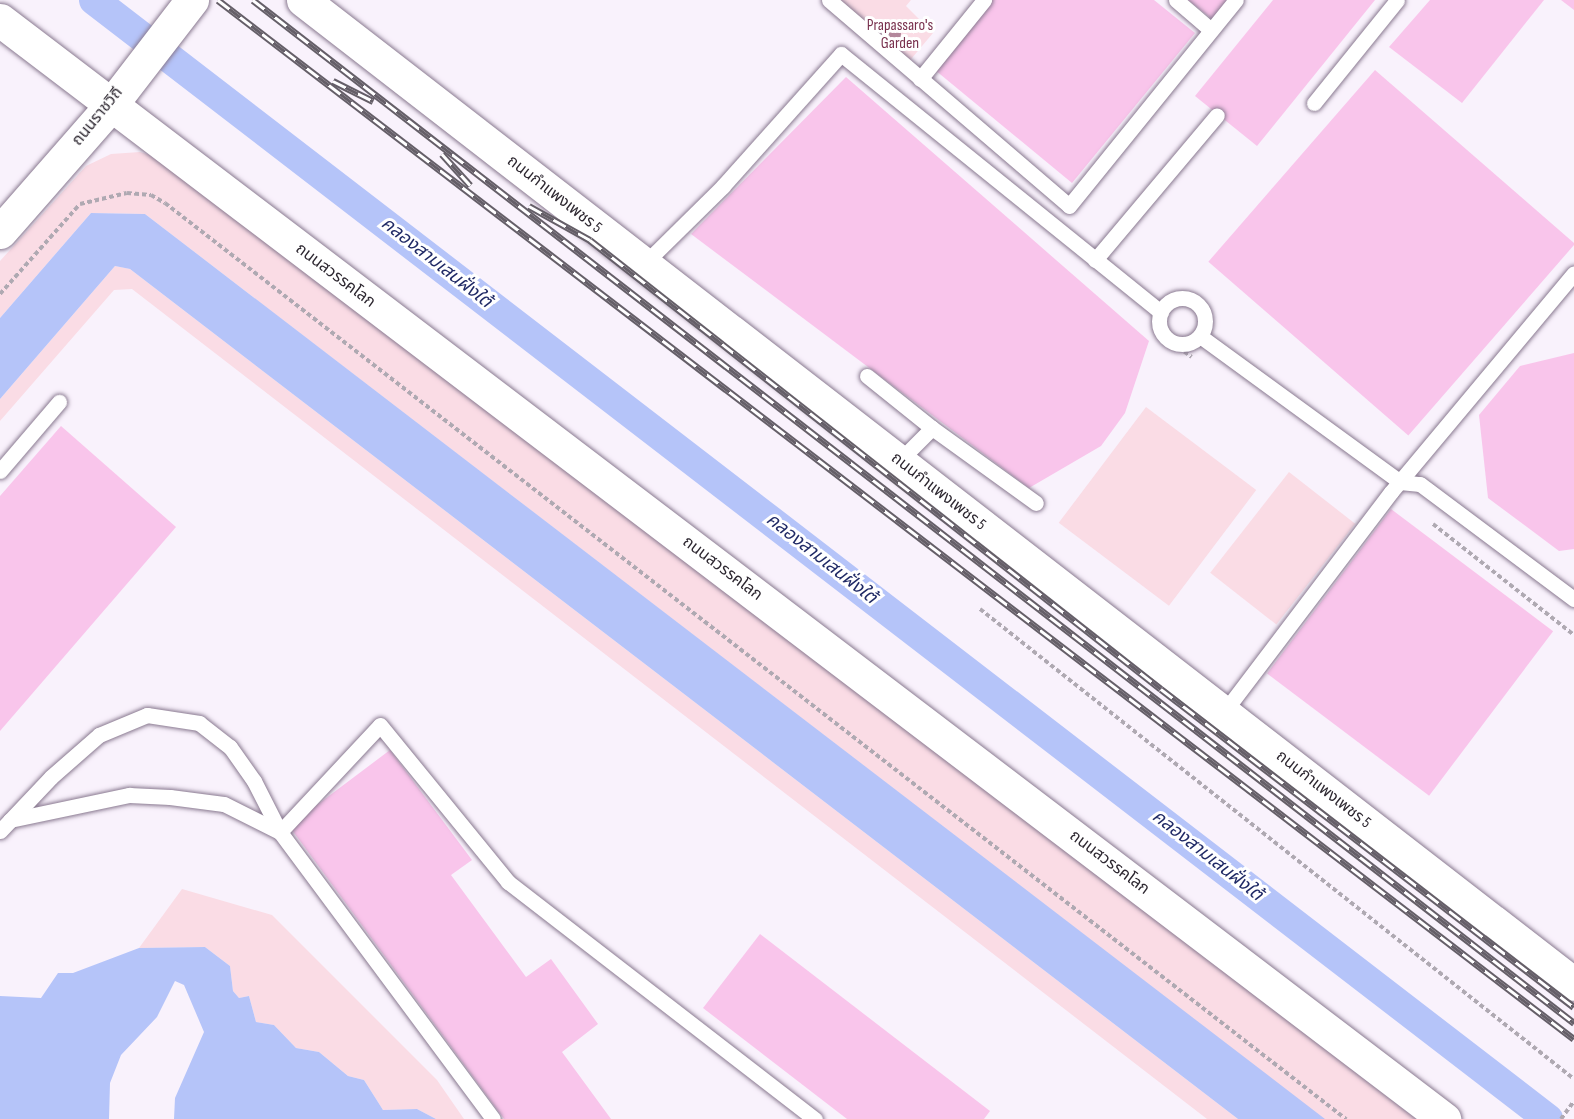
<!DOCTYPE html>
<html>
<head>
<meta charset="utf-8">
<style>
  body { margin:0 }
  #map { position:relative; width:1574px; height:1119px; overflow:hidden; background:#f9f2fc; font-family:"Sofia Sans Condensed","Noto Sans Thai",sans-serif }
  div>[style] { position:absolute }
  .green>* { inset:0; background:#fadce5; transform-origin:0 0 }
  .water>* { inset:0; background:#b5c4f9 }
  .canal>* { height:30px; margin:-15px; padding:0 15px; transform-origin:15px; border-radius:15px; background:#b5c4f9 }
  .building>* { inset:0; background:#f9c5eb; transform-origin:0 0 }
  .path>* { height:4px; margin-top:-2px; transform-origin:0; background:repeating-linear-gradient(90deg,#afa9b2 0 4.5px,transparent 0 7.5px) }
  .roads { filter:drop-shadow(0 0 2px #897990) drop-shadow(0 0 2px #897990) }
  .lane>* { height:15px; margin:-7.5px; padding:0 7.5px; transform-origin:7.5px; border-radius:7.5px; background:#fff }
  .lane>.ring { margin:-7.5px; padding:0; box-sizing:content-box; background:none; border:15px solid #fff; border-radius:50% }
  .secondary>* { height:33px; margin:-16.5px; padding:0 16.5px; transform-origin:16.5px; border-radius:16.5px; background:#fff }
  .primary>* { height:33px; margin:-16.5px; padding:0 16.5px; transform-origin:16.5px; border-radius:16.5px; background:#fff }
  .rail>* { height:7px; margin-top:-3.5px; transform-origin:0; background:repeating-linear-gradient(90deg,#fff 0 14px,#655f68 0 28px); box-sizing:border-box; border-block:2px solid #655f68 }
  .trees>* { width:18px; height:18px; margin:-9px; border-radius:50%; background:#b3889c }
  span { translate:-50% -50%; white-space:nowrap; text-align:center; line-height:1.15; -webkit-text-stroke:6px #fff; paint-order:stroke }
  .park-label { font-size:16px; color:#79314e }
  .street-label { font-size:16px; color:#2e2831 }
  .water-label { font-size:18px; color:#202a66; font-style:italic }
</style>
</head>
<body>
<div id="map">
  <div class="green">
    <i style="clip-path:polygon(834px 0,911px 0,906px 6px,933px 33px,901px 71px)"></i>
    <i style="clip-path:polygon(140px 152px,154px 156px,203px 188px,1416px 1119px,1324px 1119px,145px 214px,91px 213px,0 318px,0 261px,86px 166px,111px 154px)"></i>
    <i style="clip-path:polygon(115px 266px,130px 269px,1238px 1119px,1207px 1119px,132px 289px,114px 290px,0 421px,0 399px)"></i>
    <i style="left:1146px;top:407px;width:138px;height:145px;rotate:37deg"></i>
    <i style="left:1289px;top:472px;width:84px;height:128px;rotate:38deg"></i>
    <i style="clip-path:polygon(182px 889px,272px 915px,437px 1080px,464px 1119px,436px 1119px,417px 1109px,383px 1110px,364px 1080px,348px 1076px,319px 1052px,296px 1048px,274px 1025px,256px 1022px,249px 996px,239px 998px,233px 991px,230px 966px,205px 947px,139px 948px)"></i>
  </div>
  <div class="water">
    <i style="clip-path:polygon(91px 213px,145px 214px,1325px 1119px,1238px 1119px,130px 269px,115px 266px,0 399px,0 318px)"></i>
    <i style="clip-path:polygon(205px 947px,230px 966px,233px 991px,239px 998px,249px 996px,256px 1022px,274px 1025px,296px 1048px,319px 1052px,348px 1076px,364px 1080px,383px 1110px,417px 1109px,436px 1119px,174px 1119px,175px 1098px,204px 1032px,184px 985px,175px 981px,157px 1017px,121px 1055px,110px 1083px,109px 1119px,0 1119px,0 996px,41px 998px,58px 973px,73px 973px,139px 948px)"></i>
  </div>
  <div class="canal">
    <i style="left:94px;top:0;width:1835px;rotate:37.58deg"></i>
  </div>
  <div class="building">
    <i style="clip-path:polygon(991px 0,1154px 0,1195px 33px,1072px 183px,935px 70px)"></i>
    <i style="clip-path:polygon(1188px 0,1234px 0,1216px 22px)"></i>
    <i style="clip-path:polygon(1273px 0,1375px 0,1257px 146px,1195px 96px)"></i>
    <i style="clip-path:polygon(1430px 0,1544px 0,1462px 103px,1389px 47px)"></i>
    <i style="clip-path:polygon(1561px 0,1574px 0,1574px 10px)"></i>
    <i style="left:1375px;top:70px;width:265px;height:254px;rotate:41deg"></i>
    <i style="clip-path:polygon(846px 77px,1149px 341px,1125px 413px,1101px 446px,1029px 488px,691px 234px)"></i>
    <i style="clip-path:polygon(1574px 353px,1574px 549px,1559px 551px,1488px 498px,1479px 415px,1520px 366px)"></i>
    <i style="clip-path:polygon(61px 426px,176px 527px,0 731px,0 496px)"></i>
    <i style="left:1391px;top:509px;width:203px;height:206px;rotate:37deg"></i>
    <i style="clip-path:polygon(390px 750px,472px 860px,451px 875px,526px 977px,551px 959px,598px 1024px,562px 1052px,611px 1119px,504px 1119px,289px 826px)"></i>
    <i style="clip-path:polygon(760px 934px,990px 1111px,984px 1119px,847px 1119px,703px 1008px)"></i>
  </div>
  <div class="path">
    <i style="left:0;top:294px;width:120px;rotate:-48.4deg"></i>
    <i style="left:80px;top:204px;width:48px;rotate:-13.2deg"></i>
    <i style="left:127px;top:193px;width:24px;rotate:5deg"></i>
    <i style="left:151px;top:195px;width:16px;rotate:30deg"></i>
    <i style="left:165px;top:203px;width:1495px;rotate:37.8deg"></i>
    <i style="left:1160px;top:334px;width:39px;rotate:36deg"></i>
    <i style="left:1433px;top:524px;width:179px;rotate:38.2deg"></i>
    <i style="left:980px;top:609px;width:757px;rotate:38.35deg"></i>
    <i style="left:1561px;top:1119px;width:22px;rotate:-54deg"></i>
  </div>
  <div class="roads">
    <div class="lane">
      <i style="left:829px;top:0;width:316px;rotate:40.6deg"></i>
      <i style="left:1069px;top:206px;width:265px;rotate:-51deg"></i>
      <i style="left:1176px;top:0;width:46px;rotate:40.6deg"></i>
      <i style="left:920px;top:79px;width:102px;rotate:-51deg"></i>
      <i style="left:1314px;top:103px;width:132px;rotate:-51.1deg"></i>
      <i style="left:1095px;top:260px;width:189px;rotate:-49.9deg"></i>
      <i style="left:643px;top:265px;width:112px;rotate:-44.6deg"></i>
      <i style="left:723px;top:186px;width:177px;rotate:-48.2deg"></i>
      <i style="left:841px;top:54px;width:411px;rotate:38.9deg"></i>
      <i class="ring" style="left:1159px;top:298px;width:31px;height:31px"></i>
      <i style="left:1200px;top:336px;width:248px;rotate:36.1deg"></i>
      <i style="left:1400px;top:482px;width:20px;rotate:6deg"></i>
      <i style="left:1420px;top:484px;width:192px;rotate:36.8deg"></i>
      <i style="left:867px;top:376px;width:83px;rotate:38.7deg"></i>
      <i style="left:932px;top:428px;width:48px;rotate:135deg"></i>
      <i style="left:932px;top:428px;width:128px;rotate:35.8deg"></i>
      <i style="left:0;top:471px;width:91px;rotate:-49.5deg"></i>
      <i style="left:1224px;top:712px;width:276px;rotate:-52.8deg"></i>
      <i style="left:1391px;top:492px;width:285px;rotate:-50.1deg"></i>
      <i style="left:10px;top:820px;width:122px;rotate:-11.9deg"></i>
      <i style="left:129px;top:795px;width:41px;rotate:2.8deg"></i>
      <i style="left:170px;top:797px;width:54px;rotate:7.4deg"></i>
      <i style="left:224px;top:804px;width:63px;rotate:26.6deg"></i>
      <i style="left:0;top:831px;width:74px;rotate:-46.6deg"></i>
      <i style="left:51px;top:777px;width:64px;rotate:-41.2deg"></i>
      <i style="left:99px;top:735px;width:52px;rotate:-22.6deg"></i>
      <i style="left:147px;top:715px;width:53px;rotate:8.7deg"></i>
      <i style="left:199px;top:723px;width:39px;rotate:38deg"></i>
      <i style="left:230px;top:747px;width:42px;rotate:54.8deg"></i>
      <i style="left:254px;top:781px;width:57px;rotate:63deg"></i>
      <i style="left:280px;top:832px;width:357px;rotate:53.4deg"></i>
      <i style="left:280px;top:832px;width:146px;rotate:-46.9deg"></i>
      <i style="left:380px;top:725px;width:203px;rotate:50.8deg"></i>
      <i style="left:508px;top:882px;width:388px;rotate:37.7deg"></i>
    </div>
    <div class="secondary">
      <i style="left:303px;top:0;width:1607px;rotate:37.75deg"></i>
      <i style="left:0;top:20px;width:1815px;rotate:37.27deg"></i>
    </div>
    <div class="primary">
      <i style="left:0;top:232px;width:169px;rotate:-48.8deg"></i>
      <i style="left:111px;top:105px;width:133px;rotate:-52.4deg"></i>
    </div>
  </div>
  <div class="rail">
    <i style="left:218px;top:0;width:1708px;rotate:37.46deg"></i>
    <i style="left:253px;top:0;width:1671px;rotate:37.75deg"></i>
    <i style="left:333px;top:81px;width:45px;rotate:26.6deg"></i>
    <i style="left:442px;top:154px;width:42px;rotate:47.9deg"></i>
    <i style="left:529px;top:206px;width:70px;rotate:29.1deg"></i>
    <i style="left:590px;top:240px;width:726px;rotate:38.18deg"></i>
    <i style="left:1161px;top:689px;width:521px;rotate:37.6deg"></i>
  </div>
  <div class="trees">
    <i style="left:892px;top:34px"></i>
  </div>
  <div class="park-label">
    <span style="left:900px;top:35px">Prapassaro's<br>Garden</span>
  </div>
  <div class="street-label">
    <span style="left:98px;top:117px;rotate:-51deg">ถนนราชวิถี</span>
    <span style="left:554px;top:195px;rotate:38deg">ถนนกำแพงเพชร 5</span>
    <span style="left:335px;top:276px;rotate:37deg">ถนนสวรรคโลก</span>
    <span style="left:938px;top:492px;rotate:38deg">ถนนกำแพงเพชร 5</span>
    <span style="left:722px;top:569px;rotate:37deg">ถนนสวรรคโลก</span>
    <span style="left:1323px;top:790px;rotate:38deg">ถนนกำแพงเพชร 5</span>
    <span style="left:1109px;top:863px;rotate:37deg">ถนนสวรรคโลก</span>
  </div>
  <div class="water-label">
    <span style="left:436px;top:263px;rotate:38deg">คลองสามเสนฝั่งใต้</span>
    <span style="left:821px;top:559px;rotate:38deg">คลองสามเสนฝั่งใต้</span>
    <span style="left:1207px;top:856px;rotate:38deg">คลองสามเสนฝั่งใต้</span>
  </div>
</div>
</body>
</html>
